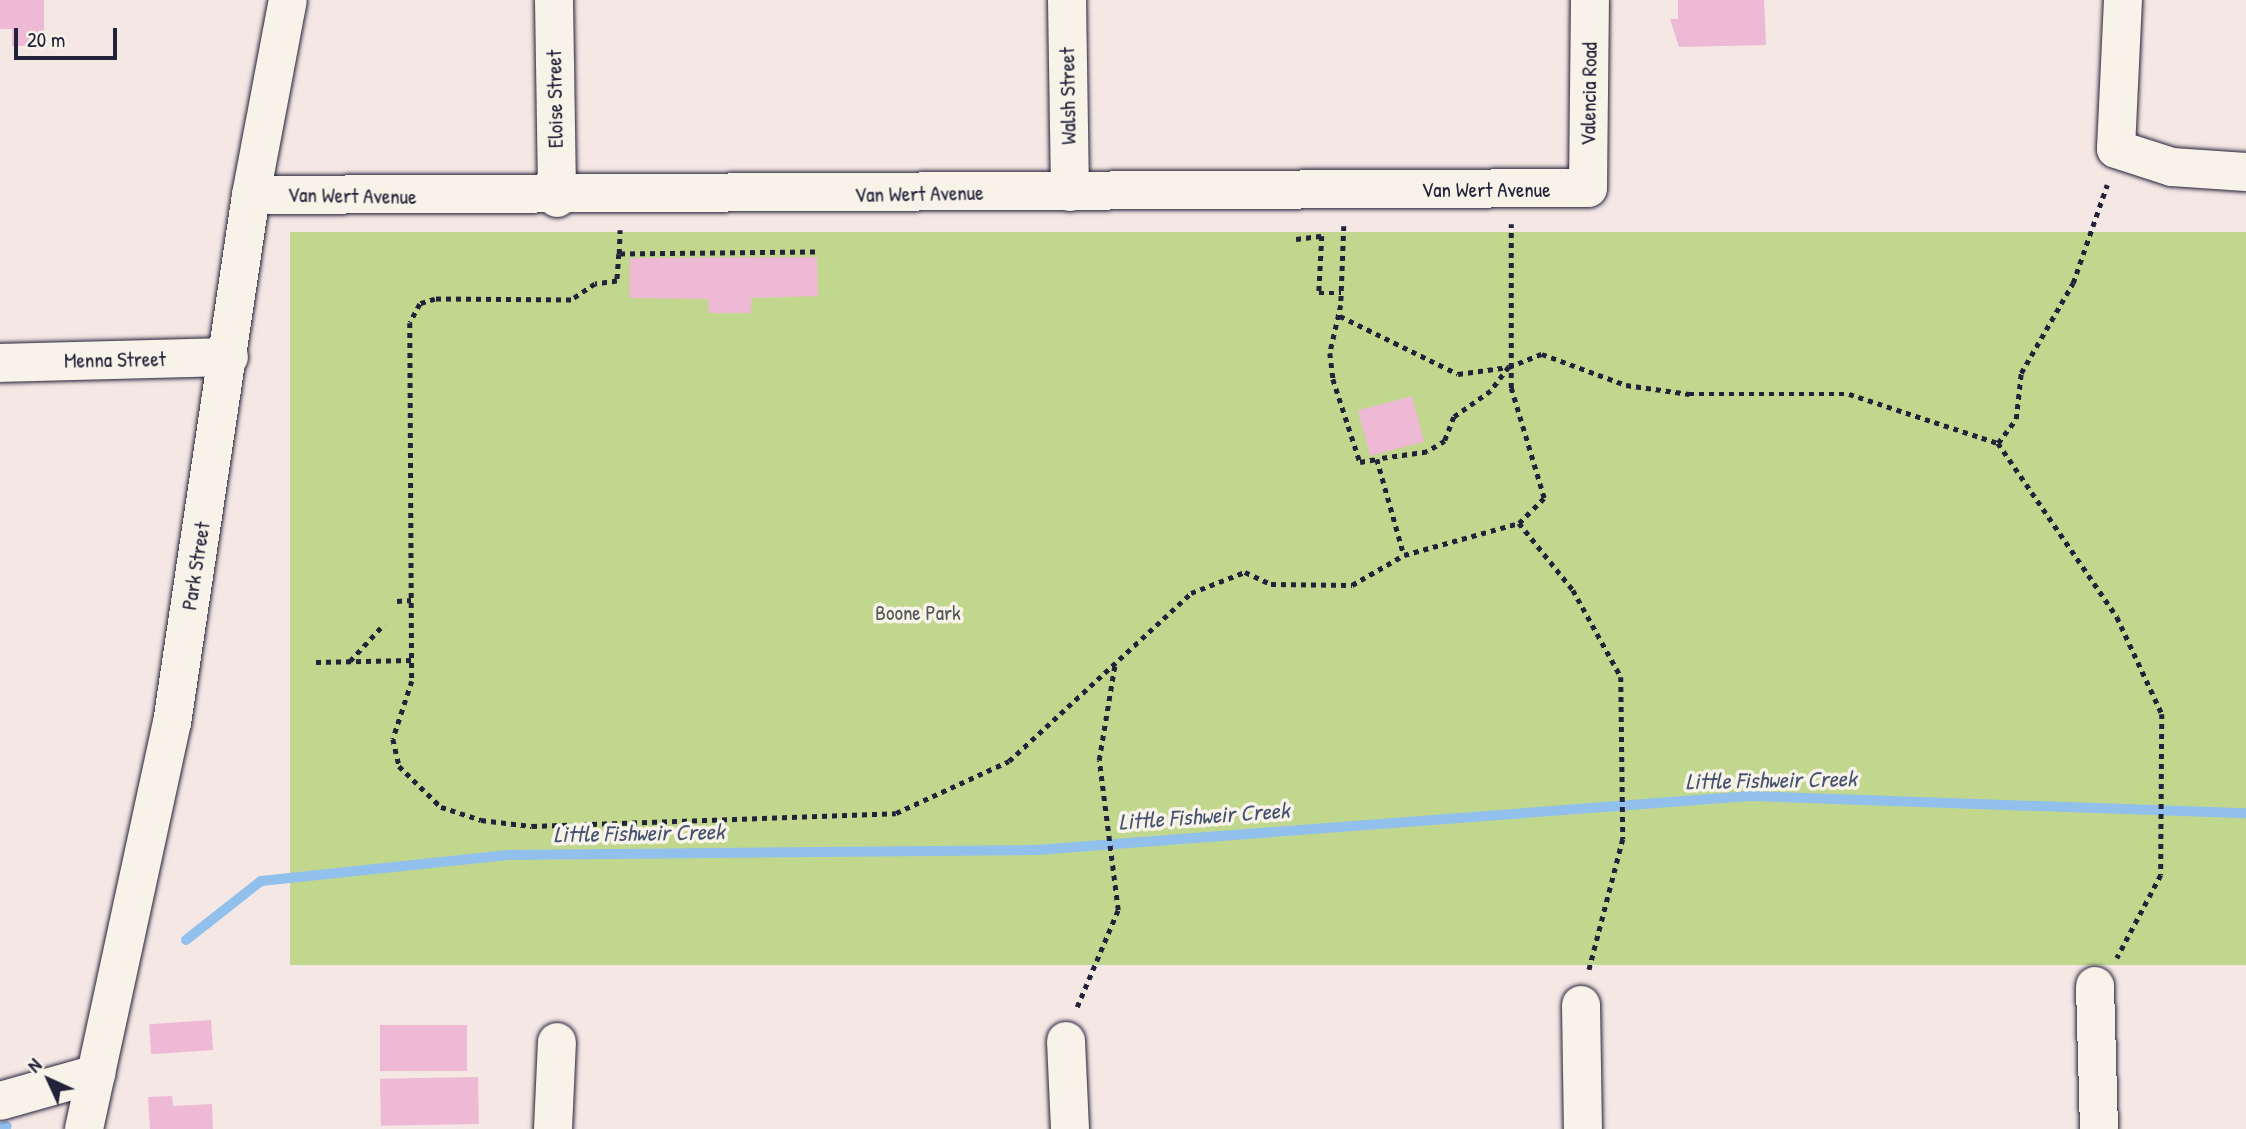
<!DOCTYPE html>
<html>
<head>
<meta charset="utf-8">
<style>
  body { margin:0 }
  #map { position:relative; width:2246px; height:1129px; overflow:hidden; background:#f5e7e4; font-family:"Patrick Hand",sans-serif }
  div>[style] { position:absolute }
  .green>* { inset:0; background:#c1d78d; transform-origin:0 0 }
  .stream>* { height:10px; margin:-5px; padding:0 5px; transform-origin:5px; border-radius:5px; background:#92c0ec }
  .building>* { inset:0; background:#eeb9d5; transform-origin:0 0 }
  .path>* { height:4.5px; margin-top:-2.25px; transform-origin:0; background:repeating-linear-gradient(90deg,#22223b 0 5px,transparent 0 10px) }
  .roads { filter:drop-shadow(0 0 2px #22223b) drop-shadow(0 0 2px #22223b) }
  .minor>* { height:38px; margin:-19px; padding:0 19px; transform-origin:19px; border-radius:19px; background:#f7f3e8 }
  span { translate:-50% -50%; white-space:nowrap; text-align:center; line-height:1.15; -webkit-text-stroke:7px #f7f3e8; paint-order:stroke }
  .street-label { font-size:21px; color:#22223b }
  .park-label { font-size:21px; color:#525854 }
  .water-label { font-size:23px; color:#445170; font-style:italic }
  .north { position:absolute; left:14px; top:1045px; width:70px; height:70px; -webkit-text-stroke:5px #f7f3e8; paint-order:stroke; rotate:315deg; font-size:19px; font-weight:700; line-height:28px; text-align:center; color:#22223b }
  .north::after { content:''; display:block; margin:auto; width:24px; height:32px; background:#22223b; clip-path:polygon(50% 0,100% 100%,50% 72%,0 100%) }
  .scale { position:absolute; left:14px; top:28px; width:103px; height:32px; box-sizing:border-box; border:4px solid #22223b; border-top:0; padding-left:9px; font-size:21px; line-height:24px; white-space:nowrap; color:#22223b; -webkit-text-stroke:5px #f7f3e8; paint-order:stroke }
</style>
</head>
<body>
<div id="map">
  <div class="green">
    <i style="left:2246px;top:232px;width:733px;height:1956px;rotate:90deg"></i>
  </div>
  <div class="stream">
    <i style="left:186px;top:940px;width:95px;rotate:-38.2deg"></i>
    <i style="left:261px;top:881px;width:248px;rotate:-6deg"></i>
    <i style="left:508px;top:855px;width:528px;rotate:-0.54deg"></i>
    <i style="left:1036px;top:850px;width:716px;rotate:-4.33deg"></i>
    <i style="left:1750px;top:796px;width:496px;rotate:2deg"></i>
    <i style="left:0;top:1128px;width:7px;rotate:-16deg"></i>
  </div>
  <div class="building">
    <i style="clip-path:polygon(0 0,44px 0,44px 46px,12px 46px,12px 29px,0 29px)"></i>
    <i style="clip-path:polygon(1678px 0,1764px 0,1766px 45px,1679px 47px,1670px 19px,1678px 19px)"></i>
    <i style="clip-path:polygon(817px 257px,818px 296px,751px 298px,751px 313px,709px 313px,708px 299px,630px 298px,630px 258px)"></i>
    <i style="left:1412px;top:396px;width:47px;height:56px;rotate:75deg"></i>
    <i style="left:211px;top:1020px;width:30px;height:62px;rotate:86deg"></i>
    <i style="left:467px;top:1025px;width:46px;height:87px;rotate:90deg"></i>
    <i style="left:478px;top:1077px;width:47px;height:98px;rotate:89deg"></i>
    <i style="clip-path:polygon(172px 1096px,173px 1106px,212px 1104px,213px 1129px,150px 1129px,148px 1097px)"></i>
  </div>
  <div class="path">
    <i style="left:1344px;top:226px;width:79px;rotate:92.2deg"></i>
    <i style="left:1341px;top:305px;width:49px;rotate:102.9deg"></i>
    <i style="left:1330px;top:353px;width:26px;rotate:83deg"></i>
    <i style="left:1333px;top:379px;width:87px;rotate:72deg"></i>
    <i style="left:1360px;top:462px;width:17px;rotate:-10deg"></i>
    <i style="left:1377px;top:459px;width:100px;rotate:74.3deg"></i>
    <i style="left:1296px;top:239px;width:26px;rotate:-7deg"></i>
    <i style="left:1322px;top:236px;width:57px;rotate:93deg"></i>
    <i style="left:1319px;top:293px;width:22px"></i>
    <i style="left:815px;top:252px;width:196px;rotate:179.4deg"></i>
    <i style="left:619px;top:254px;width:27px;rotate:94deg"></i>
    <i style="left:617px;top:281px;width:22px;rotate:172deg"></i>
    <i style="left:595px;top:284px;width:29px;rotate:146deg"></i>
    <i style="left:571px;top:300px;width:136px;rotate:-179.6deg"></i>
    <i style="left:435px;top:299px;width:16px;rotate:162deg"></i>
    <i style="left:420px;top:304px;width:21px;rotate:118deg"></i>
    <i style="left:410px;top:323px;width:358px;rotate:89.7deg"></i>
    <i style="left:412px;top:681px;width:61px;rotate:108.1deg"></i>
    <i style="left:393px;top:739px;width:28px;rotate:77deg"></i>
    <i style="left:399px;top:766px;width:59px;rotate:44.3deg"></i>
    <i style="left:441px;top:807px;width:42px;rotate:18deg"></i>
    <i style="left:481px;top:820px;width:51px;rotate:6.7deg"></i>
    <i style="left:532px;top:826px;width:364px;rotate:-2deg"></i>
    <i style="left:896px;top:813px;width:124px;rotate:-24.7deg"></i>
    <i style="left:1009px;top:761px;width:248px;rotate:-42.7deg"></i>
    <i style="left:1191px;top:593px;width:58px;rotate:-21.3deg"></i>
    <i style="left:1245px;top:572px;width:29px;rotate:25deg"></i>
    <i style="left:1271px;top:584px;width:81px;rotate:0.7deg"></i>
    <i style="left:1352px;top:585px;width:60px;rotate:-30deg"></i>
    <i style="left:1404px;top:555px;width:119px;rotate:-15.5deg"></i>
    <i style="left:1519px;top:523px;width:35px;rotate:-45deg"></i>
    <i style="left:1544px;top:498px;width:115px;rotate:-106.7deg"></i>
    <i style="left:1511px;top:388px;width:164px;rotate:-90deg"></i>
    <i style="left:619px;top:254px;width:24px;rotate:-88deg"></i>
    <i style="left:1340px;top:316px;width:131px;rotate:26.2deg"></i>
    <i style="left:1458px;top:374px;width:51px;rotate:-7.8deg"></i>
    <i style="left:1509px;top:367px;width:30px;rotate:127deg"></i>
    <i style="left:1491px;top:391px;width:45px;rotate:144.9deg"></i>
    <i style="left:1454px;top:417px;width:26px;rotate:111deg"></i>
    <i style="left:1445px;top:441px;width:21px;rotate:149deg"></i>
    <i style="left:1427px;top:452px;width:50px;rotate:172deg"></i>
    <i style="left:1509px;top:367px;width:35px;rotate:-22deg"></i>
    <i style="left:1542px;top:354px;width:90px;rotate:20.3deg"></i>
    <i style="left:1626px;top:385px;width:64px;rotate:8.1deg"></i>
    <i style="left:1689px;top:394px;width:160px"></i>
    <i style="left:1849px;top:394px;width:157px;rotate:18.2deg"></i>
    <i style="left:1998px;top:443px;width:30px;rotate:-53deg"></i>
    <i style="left:2016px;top:419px;width:46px;rotate:-83.8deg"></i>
    <i style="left:2021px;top:373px;width:104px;rotate:-60deg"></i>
    <i style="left:2073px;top:283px;width:104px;rotate:-70.9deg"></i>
    <i style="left:1998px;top:443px;width:211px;rotate:55.6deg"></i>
    <i style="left:2117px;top:617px;width:107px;rotate:65.1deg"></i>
    <i style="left:2162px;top:714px;width:161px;rotate:90.4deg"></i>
    <i style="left:2161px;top:875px;width:94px;rotate:117.9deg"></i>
    <i style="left:1519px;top:523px;width:86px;rotate:51.1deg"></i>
    <i style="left:1573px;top:590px;width:99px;rotate:61.1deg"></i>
    <i style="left:1621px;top:677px;width:162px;rotate:89.3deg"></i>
    <i style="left:1623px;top:839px;width:135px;rotate:104.5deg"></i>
    <i style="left:397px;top:601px;width:14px;rotate:-4deg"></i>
    <i style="left:350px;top:661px;width:50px;rotate:-47.4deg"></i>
    <i style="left:316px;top:662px;width:96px;rotate:-1.2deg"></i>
    <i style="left:1077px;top:1007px;width:105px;rotate:-67.1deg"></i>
    <i style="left:1118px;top:910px;width:151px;rotate:-97.2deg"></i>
    <i style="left:1099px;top:760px;width:98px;rotate:-80.6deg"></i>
  </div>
  <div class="roads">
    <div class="minor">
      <i style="left:554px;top:0;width:198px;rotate:89.1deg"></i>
      <i style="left:1067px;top:0;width:192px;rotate:89.1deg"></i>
      <i style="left:2123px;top:0;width:149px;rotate:92.7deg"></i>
      <i style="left:2116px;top:149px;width:59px;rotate:17.8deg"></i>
      <i style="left:2172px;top:167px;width:74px;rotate:3.9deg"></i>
      <i style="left:251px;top:195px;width:1337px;rotate:-0.3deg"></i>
      <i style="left:1588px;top:188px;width:188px;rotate:-89.4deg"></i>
      <i style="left:0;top:363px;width:229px;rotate:-1.5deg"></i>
      <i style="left:2095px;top:986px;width:143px;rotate:88.4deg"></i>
      <i style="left:1581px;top:1005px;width:124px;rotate:89.1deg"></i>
      <i style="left:1066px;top:1041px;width:88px;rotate:87.4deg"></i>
      <i style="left:0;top:1101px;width:100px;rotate:-15.7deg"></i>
      <i style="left:84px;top:1129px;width:415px;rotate:-77.8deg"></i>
      <i style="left:172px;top:723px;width:534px;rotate:-81.49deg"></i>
      <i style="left:251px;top:195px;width:198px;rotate:-79.3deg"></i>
      <i style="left:553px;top:1129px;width:87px;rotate:-87.4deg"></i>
    </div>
  </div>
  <div class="street-label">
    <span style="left:1589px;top:94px;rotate:-89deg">Valencia Road</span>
    <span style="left:1068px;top:96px;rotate:-91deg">Walsh Street</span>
    <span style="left:555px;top:99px;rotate:-91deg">Eloise Street</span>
    <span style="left:1486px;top:190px">Van Wert Avenue</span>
    <span style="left:919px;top:194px;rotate:-1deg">Van Wert Avenue</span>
    <span style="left:352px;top:196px;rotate:1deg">Van Wert Avenue</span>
    <span style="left:115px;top:360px;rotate:-1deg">Menna Street</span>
    <span style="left:196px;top:566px;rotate:-81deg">Park Street</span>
  </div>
  <div class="park-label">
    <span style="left:918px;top:613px">Boone Park</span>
  </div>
  <div class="water-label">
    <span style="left:1771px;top:780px;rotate:-1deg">Little Fishweir Creek</span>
    <span style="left:1204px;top:816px;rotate:-4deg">Little Fishweir Creek</span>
    <span style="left:639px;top:833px;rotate:-1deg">Little Fishweir Creek</span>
  </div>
  <div class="north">N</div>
  <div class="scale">20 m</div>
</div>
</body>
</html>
